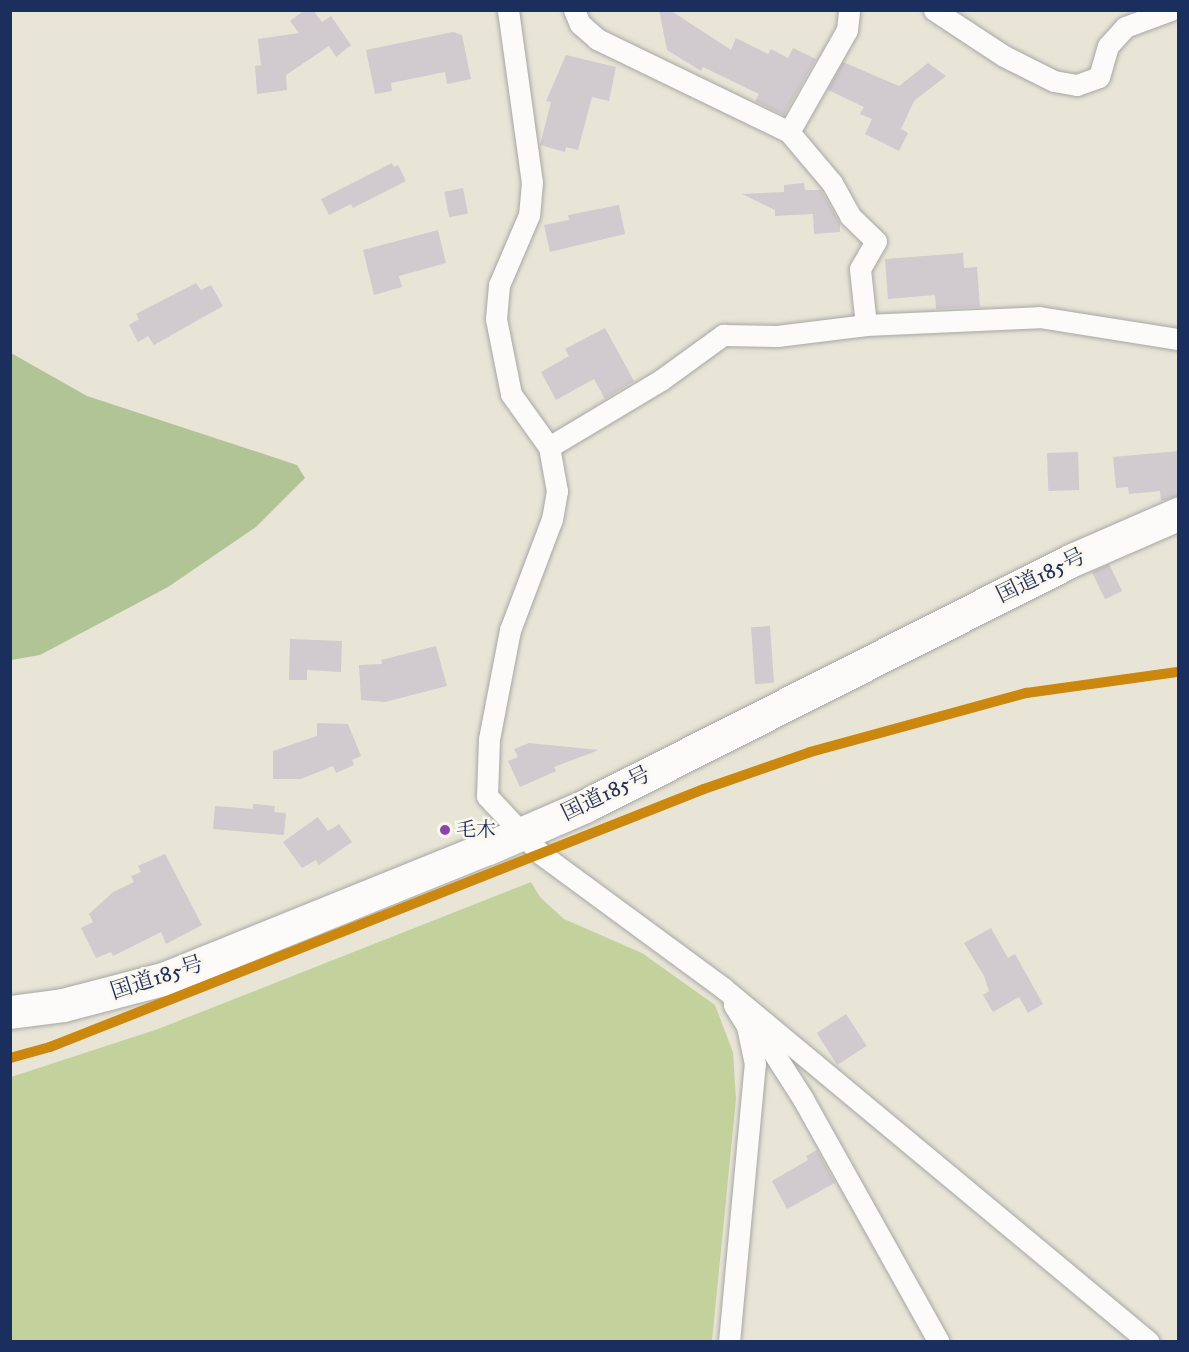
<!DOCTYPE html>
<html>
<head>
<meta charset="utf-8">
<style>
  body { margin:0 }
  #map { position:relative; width:1189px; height:1352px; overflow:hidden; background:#e8e5d7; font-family:"IM FELL DW Pica","Noto Serif JP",serif }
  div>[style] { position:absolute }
  .green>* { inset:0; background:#c3d29c }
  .forest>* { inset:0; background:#b1c495 }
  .building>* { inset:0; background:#d1cacf; transform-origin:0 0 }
  .roads { filter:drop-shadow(0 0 2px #a6a7a5) drop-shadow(0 0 2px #a6a7a5) }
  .minor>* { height:21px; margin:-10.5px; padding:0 10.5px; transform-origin:10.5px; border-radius:10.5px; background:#fcfbf9 }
  .trunk>* { height:33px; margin:-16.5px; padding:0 16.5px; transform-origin:16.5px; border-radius:16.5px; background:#fcfbf9 }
  .rail-1>* { height:10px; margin:-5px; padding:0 5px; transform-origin:5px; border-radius:5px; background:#cc880e }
  .dots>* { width:16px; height:16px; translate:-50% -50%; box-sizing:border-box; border:3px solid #fbf7ec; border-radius:50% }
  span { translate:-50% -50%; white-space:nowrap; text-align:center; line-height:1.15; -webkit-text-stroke:5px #fbf7ec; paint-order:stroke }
  .bus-label { font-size:20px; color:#1b2f5e }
  .left { translate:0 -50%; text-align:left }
  .street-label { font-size:22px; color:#1b2f5e }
  .frame { position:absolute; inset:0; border:12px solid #1b2f5e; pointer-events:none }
</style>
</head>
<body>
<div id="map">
  <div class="green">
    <i style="clip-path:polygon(531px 882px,540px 897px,564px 919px,642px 953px,715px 1005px,733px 1052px,736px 1099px,712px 1341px,11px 1341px,11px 1077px,158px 1029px)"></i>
  </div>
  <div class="forest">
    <i style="clip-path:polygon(11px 353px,87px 396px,297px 465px,305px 478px,256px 527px,168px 587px,40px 655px,11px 660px)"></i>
  </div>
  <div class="building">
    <i style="clip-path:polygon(305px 10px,313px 10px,322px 22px,331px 16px,351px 45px,336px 57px,329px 46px,286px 75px,287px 90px,257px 94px,255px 66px,261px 65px,258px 39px,299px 33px,290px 21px)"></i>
    <i style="clip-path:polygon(659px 10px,670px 10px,731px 50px,736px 38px,768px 54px,771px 49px,788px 58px,793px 48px,816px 59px,784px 115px,755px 101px,759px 94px,703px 67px,701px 71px,667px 50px)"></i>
    <i style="clip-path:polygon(453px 32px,462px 35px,471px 79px,447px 84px,445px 72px,391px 83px,392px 91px,375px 94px,366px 50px)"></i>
    <i style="clip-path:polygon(566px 55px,616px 67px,609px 101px,592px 97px,578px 150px,566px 147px,565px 152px,540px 145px,551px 102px,546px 101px)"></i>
    <i style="clip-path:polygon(843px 62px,899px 86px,928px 63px,946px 76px,914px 101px,901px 129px,908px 133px,899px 151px,865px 134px,872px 119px,860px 114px,864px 107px,828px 90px)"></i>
    <i style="clip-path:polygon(392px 163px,394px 167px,398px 165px,406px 181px,353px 208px,351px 204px,329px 215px,321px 199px)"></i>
    <i style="clip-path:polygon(804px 183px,805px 190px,821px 190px,840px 223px,840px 232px,814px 234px,813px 214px,775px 216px,775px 210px,742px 194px,784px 192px,784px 185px)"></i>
    <i style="left:463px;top:188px;width:26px;height:19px;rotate:79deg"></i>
    <i style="clip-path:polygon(619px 205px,625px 234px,550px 252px,544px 225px,569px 220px,568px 215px)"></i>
    <i style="clip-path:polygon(438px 230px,446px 263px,399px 276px,402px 287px,374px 295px,363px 250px)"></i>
    <i style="clip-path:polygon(963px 253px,964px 268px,977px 267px,980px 307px,936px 309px,935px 295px,888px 299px,885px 259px)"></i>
    <i style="clip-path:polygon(196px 283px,201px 290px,211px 285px,223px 306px,154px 345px,148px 336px,138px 342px,129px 325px,139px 319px,136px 314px)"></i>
    <i style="clip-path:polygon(605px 328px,634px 381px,605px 399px,594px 379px,556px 400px,541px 372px,569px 356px,565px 349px)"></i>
    <i style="clip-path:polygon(1179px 451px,1179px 496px,1161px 501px,1160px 491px,1129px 494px,1128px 487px,1116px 488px,1113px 457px)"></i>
    <i style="left:1078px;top:452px;width:38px;height:31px;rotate:88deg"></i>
    <i style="left:1109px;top:564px;width:30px;height:19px;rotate:64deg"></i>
    <i style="left:770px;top:626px;width:57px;height:19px;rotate:86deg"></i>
    <i style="clip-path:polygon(290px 639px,342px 641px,341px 672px,307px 670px,307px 680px,289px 680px)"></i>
    <i style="clip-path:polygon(436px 646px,447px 686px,385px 702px,361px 700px,359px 665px,382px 664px,381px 660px)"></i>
    <i style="clip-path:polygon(317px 723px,348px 724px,361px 756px,352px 760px,354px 765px,336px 773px,333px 766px,301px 779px,273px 779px,273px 751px,317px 736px)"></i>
    <i style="clip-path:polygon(529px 743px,599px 750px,554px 767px,556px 771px,520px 787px,508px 761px,518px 757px,514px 749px)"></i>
    <i style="clip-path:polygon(253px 804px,275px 806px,274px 812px,286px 813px,284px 835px,213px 829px,215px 806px,253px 809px)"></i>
    <i style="clip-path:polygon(318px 817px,328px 831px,339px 824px,352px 842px,319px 865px,316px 860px,302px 868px,283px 842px)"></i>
    <i style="clip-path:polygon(165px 854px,202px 925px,166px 944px,161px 932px,113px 956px,111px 952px,96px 958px,81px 928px,93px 922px,89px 914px,113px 892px,134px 882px,131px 876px,141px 872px,138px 866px)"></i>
    <i style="clip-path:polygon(991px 928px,1008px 958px,1015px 954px,1043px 1004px,1028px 1013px,1019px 997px,993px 1012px,983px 995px,989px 991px,984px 976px,964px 943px)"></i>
    <i style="left:846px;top:1014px;width:38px;height:35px;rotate:57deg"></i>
    <i style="clip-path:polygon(817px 1150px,835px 1183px,787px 1209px,772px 1181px,808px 1160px,806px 1156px)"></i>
  </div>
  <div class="roads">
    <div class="minor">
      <i style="left:508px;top:10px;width:174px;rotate:82.1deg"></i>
      <i style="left:532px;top:182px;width:33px;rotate:95deg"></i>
      <i style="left:529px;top:215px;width:76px;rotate:113.2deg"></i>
      <i style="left:499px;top:285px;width:34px;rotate:95deg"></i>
      <i style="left:496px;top:319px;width:76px;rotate:78.7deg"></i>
      <i style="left:511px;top:394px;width:65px;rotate:54.4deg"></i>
      <i style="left:549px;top:447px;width:45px;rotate:79.7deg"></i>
      <i style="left:557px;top:491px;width:28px;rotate:100deg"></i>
      <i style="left:552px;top:519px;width:119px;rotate:110.7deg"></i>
      <i style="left:510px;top:630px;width:111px;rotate:100.9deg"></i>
      <i style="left:489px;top:739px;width:57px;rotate:92deg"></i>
      <i style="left:487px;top:796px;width:79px;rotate:47deg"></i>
      <i style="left:541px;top:854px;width:225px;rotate:36.3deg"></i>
      <i style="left:722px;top:987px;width:555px;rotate:39.74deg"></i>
      <i style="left:574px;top:10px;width:15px;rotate:67deg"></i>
      <i style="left:580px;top:24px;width:23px;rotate:41deg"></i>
      <i style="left:597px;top:39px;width:213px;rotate:25.8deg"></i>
      <i style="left:789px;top:132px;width:67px;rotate:49.9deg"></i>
      <i style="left:832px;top:183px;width:38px;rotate:61deg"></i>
      <i style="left:850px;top:216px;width:36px;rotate:44deg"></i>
      <i style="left:876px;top:241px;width:32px;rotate:120deg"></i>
      <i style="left:860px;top:269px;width:56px;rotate:83.9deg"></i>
      <i style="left:934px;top:10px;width:84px;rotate:33.3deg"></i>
      <i style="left:1004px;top:56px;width:56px;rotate:26.6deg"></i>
      <i style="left:1054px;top:81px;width:23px;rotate:10deg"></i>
      <i style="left:1077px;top:85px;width:23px;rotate:-20deg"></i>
      <i style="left:1099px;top:77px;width:32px;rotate:-74deg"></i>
      <i style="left:1108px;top:46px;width:25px;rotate:-48deg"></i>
      <i style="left:1125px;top:27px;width:49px;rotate:-20.3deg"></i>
      <i style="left:789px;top:132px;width:117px;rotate:-60.4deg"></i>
      <i style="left:847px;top:30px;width:20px;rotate:-84deg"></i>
      <i style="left:549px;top:447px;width:131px;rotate:-30.9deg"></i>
      <i style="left:661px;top:380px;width:77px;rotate:-36deg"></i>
      <i style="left:723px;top:335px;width:54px;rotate:1.1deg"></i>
      <i style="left:777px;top:336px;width:90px;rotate:-7deg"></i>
      <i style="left:866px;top:325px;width:173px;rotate:-2.6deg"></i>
      <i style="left:1039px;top:317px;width:141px;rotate:9deg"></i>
      <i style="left:766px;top:1025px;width:28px;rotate:75deg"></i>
      <i style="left:773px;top:1052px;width:56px;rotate:57.4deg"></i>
      <i style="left:803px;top:1099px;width:278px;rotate:60.8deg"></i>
      <i style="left:729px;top:1342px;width:279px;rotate:-84.7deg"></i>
      <i style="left:755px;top:1064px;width:39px;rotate:-102deg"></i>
      <i style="left:747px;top:1026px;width:25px;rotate:-122deg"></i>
    </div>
    <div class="trunk">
      <i style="left:10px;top:1012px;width:53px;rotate:-7.5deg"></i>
      <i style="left:63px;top:1005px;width:103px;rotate:-14.6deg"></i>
      <i style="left:163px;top:979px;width:350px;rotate:-22deg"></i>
      <i style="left:488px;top:848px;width:106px;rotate:-23.4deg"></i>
      <i style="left:585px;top:806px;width:546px;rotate:-26.8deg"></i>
      <i style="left:1072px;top:560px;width:116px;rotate:-23.5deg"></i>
    </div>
  </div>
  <div class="rail-1">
    <i style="left:10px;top:1058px;width:41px;rotate:-15.4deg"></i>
    <i style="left:50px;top:1047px;width:703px;rotate:-21.53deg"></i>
    <i style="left:704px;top:789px;width:112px;rotate:-19.2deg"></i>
    <i style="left:810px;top:752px;width:224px;rotate:-15.3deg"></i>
    <i style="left:1026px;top:693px;width:153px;rotate:-7.9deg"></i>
  </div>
  <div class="dots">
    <i style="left:445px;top:830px;background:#8e44ad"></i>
  </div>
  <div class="bus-label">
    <span class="left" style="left:456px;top:830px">毛木</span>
  </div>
  <div class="street-label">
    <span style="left:1041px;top:576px;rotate:-26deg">国道185号</span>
    <span style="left:606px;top:794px;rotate:-26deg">国道185号</span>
    <span style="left:157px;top:978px;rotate:-18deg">国道185号</span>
  </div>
  <div class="frame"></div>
</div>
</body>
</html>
